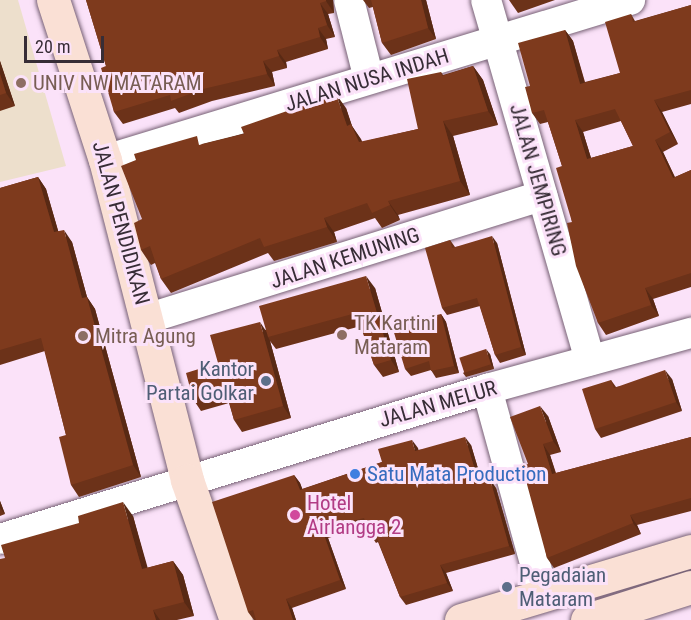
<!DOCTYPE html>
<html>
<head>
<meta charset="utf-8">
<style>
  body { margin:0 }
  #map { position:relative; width:691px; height:620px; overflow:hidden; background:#fbe2f9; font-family:"Roboto Condensed",sans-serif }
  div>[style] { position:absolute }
  .education>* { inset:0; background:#eddfcc }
  .roads { filter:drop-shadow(0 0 2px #776175) drop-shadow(0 0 2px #776175) }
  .minor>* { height:30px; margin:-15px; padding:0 15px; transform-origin:15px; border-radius:15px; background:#fff }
  .secondary>* { height:33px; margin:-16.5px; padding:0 16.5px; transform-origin:16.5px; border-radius:16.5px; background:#fae0d5 }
  .wall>* { inset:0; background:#6c3219 }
  .shaded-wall>* { inset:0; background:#582914 }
  .building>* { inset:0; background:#7e3a1d; transform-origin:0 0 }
  .dots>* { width:16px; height:16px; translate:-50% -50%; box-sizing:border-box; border:3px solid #fbe2f9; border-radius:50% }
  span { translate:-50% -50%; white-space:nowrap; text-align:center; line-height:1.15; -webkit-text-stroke:6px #fbe2f9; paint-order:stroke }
  .street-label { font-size:21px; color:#372d36 }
  .education-label { font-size:21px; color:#785e54 }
  .left { translate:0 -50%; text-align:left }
  .service-label { font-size:21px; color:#4e5e75 }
  .right { translate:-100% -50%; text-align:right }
  .shop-label { font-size:21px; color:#366cbe }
  .hotel-label { font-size:21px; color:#b23c85 }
  .scale { position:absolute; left:24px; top:36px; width:80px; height:27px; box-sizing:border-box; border:3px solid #372d36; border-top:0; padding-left:8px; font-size:18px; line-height:21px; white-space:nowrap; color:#372d36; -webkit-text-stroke:4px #fbe2f9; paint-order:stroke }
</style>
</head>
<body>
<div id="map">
  <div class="education">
    <i style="clip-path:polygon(0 0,18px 0,66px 166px,0 182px)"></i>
  </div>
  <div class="roads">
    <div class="minor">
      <i style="left:349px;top:0;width:81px;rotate:75.8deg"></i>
      <i style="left:486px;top:0;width:375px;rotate:73.9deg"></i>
      <i style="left:105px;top:160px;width:549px;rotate:-16.95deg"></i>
      <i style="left:146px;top:319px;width:415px;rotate:-17.3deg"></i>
      <i style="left:487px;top:389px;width:215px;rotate:74.6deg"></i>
      <i style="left:0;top:539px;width:510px;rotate:-17.12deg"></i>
      <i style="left:487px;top:389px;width:212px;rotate:-15.4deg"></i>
    </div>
    <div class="secondary">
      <i style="left:53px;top:0;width:168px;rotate:72deg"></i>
      <i style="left:105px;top:160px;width:330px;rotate:75.6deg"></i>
      <i style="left:187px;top:480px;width:148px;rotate:70.7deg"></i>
      <i style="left:461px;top:620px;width:240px;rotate:-16.7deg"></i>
      <i style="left:587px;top:620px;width:109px;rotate:-17.6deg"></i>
    </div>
  </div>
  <div class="wall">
    <i style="clip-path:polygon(86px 0,333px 0,334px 13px,328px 14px,335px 37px,326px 39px,328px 49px,286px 62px,287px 68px,272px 72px,275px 86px,212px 101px,179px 113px,175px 108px,123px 124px,114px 112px,106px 66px)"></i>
    <i style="clip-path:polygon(363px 0,426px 0,436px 39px,391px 55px,382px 43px,373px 7px,369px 8px)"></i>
    <i style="clip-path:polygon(509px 0,555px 0,518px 13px)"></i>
    <i style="clip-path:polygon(evenodd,691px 5px,691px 104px,662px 112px,678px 144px,663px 152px,675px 177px,691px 170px,691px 287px,653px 299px,659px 316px,606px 335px,598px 323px,572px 222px,562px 166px,548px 122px,540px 124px,532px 113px,530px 86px,565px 30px,573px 41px,585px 82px,620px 73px,631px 14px,635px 21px,691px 5px,621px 121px,633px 146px,591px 158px,583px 132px,621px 121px)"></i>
    <i style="clip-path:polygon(0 61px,15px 106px,0 111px)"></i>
    <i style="clip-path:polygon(473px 66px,483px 80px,498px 125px,453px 136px,470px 195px,398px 215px,400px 220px,382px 228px,375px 218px,334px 232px,337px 242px,274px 261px,268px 253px,171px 293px,161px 279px,155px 263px,151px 265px,141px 250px,142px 219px,202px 144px,346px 108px,352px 126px,362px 142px,418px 129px,441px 72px,443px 75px)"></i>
    <i style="clip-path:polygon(38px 177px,46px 189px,58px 231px,72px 242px,87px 297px,95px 309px,141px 477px,79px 497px,71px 485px,66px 435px,45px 351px,0 365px,0 188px)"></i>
    <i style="clip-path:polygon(450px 240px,455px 247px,497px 243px,526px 355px,500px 363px,495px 355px,480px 306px,447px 315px,442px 308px)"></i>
    <i style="clip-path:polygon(375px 288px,399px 372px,383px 377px,374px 365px,361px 326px,276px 349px,270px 341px,291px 418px,242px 432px,234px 420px,229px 403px,201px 411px,193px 399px,218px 363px,265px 330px)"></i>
    <i style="clip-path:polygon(441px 314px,446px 322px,459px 373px,436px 378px,431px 370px,411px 376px,405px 369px)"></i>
    <i style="clip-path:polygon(490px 354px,494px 369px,466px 377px,463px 373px)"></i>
    <i style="clip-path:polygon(672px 379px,682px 411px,601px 438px,595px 429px,611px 380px,616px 387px)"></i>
    <i style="clip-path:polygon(548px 416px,561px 452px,550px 455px,556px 473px,691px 437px,691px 511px,637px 525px,641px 534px,554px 568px,547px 558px,528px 464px)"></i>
    <i style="clip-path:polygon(471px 445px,482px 482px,496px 488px,515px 554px,446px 573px,453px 591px,406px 605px,400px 597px,378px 542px,376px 543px,370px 534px,367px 527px,328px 538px,346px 589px,292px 608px,296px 620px,254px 620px,248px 612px,294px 475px,300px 483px,302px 489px,382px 462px,418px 448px,418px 450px)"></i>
    <i style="clip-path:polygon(0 501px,5px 514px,0 516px)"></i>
    <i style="clip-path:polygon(133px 516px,147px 568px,173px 561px,183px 575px,194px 616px,177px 620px,0 620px)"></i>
  </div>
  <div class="shaded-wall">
    <i style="clip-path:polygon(326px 0,333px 0,334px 13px,326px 1px)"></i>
    <i style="clip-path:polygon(421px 0,426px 0,436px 39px,428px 28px)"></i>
    <i style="clip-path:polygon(320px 3px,328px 14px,335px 37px,327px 25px)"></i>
    <i style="clip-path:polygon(318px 28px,326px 39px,328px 49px,320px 37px)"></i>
    <i style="clip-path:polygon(565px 30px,573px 41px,588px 95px,580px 84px)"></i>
    <i style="clip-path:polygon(277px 50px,286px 62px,287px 68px,279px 56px)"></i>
    <i style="clip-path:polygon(0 61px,15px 106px,6px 93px,0 74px)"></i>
    <i style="clip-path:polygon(263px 61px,272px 72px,275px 86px,267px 74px)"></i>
    <i style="clip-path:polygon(473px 66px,483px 80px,498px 125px,488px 111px)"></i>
    <i style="clip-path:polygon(336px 94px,346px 108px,352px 126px,361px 139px,369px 157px,347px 126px)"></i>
    <i style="clip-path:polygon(654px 100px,662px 112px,678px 144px,670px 132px)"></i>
    <i style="clip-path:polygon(575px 120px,583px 132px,595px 171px,587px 159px)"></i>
    <i style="clip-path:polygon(443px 121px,453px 136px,470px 195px,460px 181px)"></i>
    <i style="clip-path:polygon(655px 140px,663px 152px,680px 189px,673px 178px)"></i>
    <i style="clip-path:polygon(38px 177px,46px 189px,62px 244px,54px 232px)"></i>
    <i style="clip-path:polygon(388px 201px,398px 215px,400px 220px,390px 205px)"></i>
    <i style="clip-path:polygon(324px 218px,334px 232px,337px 242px,327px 227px)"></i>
    <i style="clip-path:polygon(64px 230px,72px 242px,87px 297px,95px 309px,141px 477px,133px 465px,82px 298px)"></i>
    <i style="clip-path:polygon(492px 236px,497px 243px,526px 355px,521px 347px)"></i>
    <i style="clip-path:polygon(366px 276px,375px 288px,399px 372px,391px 360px)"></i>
    <i style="clip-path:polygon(645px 288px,653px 299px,659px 316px,651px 305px)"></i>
    <i style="clip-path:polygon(441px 314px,446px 322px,459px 373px,454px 366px)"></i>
    <i style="clip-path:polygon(260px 322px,268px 334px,268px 337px,270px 341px,291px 418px,283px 406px)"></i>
    <i style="clip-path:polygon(486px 349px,490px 354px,494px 369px,491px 364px)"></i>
    <i style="clip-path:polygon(665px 370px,672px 379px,682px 411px,676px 402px)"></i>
    <i style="clip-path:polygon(540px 406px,548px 416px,561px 452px,553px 441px)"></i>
    <i style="clip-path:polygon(465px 437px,471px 445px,485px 492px,479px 483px)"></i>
    <i style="clip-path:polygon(412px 440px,418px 448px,421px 459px,415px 451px)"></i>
    <i style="clip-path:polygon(543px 444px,550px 455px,559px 485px,552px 474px)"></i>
    <i style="clip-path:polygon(294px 475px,300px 483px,306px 498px,300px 490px)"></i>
    <i style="clip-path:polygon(490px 479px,496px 488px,515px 554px,509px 546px)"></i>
    <i style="clip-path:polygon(0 501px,5px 514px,0 508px)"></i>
    <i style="clip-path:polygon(123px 502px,133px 516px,152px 583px,142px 569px)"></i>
    <i style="clip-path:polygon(630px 515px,637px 525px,641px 534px,633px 523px)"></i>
    <i style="clip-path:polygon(322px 529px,328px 538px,346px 589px,340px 580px)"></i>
    <i style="clip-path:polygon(173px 561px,183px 575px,194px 616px,184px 602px)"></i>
    <i style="clip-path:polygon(440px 565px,446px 573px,453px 591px,447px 583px)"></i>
    <i style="clip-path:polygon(286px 599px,292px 608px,296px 620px,293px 620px)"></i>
    <i style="clip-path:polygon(153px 610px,160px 620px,156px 620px)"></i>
  </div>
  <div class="building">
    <i style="clip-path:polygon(86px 0,326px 0,326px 1px,320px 3px,327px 25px,318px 28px,320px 37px,277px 50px,279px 56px,263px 61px,267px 74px,203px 89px,171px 101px,170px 95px,114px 112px,101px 68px,106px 66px)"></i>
    <i style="clip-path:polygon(371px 0,421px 0,428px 28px,382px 43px)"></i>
    <i style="clip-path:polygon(evenodd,691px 5px,691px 90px,654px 100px,670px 132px,655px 140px,673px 178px,691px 170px,691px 273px,645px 288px,651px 305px,598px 323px,576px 266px,567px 223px,572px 222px,556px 168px,562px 166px,544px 110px,532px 113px,525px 87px,530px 86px,518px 43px,565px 30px,580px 84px,620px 73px,605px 22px,631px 14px,633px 22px,691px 5px,615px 109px,633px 146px,587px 159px,575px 120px,615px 109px)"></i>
    <i style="clip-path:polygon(473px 66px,488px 111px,443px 121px,460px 181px,388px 201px,390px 205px,372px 213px,367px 203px,324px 218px,327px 227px,264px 247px,260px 238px,161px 279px,150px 246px,141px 250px,134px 223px,142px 219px,121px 166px,136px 160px,134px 154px,197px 136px,199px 145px,244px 134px,241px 127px,336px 94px,347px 126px,351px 124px,359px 142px,418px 129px,407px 79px,441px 72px,442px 76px)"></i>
    <i style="clip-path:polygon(0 74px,6px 93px,0 95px)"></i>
    <i style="clip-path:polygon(38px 177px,54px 232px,64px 230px,82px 298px,87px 297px,133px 465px,71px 485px,59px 437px,66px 435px,41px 338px,0 350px,0 188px)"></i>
    <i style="clip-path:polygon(492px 236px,521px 347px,495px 355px,477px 298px,442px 308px,425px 248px,450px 240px,452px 248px)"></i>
    <i style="clip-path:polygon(366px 276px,391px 360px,374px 365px,356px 313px,268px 337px,259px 306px)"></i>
    <i style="clip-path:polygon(441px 314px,454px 366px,431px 371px,429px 361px,405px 369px,392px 326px)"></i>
    <i style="clip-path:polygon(260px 322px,283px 406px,234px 420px,226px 390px,193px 399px,186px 373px,218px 363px,210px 335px)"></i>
    <i style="left:486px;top:349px;width:16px;height:28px;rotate:72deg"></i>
    <i style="clip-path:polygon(665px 370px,676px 402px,595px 429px,582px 389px,611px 380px,614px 388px)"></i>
    <i style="clip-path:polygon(540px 406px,553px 441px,543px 444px,552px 474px,691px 437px,691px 498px,630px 515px,633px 523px,547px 558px,522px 466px,528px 464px,510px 417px)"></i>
    <i style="clip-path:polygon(465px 437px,479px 483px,490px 479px,509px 546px,440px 565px,447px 583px,400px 597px,375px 533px,370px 534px,364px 518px,322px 529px,340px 580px,286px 599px,293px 620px,256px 620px,253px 610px,248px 612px,212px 502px,294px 475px,300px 490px,382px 462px,378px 449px,412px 440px,415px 451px)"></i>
    <i style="clip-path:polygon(123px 502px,142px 569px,173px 561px,184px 602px,153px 610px,156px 620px,0 620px,0 559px,5px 558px,1px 545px,79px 523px,78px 516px)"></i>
  </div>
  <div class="dots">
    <i style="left:21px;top:83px;background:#8d6e63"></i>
    <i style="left:342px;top:335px;background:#8d6e63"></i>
    <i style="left:83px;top:336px;background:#8d6e63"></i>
    <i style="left:266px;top:381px;background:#5c6f8a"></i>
    <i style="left:355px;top:474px;background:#3f7fe0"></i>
    <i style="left:295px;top:515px;background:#d1479c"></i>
    <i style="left:507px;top:587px;background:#5c6f8a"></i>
  </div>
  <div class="street-label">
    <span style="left:367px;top:80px;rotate:-17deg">JALAN NUSA INDAH</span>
    <span style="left:538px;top:180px;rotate:74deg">JALAN JEMPIRING</span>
    <span style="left:121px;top:223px;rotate:75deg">JALAN PENDIDIKAN</span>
    <span style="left:345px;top:258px;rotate:-18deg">JALAN KEMUNING</span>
    <span style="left:438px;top:404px;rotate:-16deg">JALAN MELUR</span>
  </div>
  <div class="education-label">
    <span class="left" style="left:33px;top:83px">UNIV NW MATARAM</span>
    <span class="left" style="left:354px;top:335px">TK Kartini<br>Mataram</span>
    <span class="left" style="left:95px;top:336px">Mitra Agung</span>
  </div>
  <div class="service-label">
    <span class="right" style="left:254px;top:381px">Kantor<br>Partai Golkar</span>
    <span class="left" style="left:519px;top:587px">Pegadaian<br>Mataram</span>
  </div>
  <div class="shop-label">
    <span class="left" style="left:367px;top:474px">Satu Mata Production</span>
  </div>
  <div class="hotel-label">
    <span class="left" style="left:307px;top:515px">Hotel<br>Airlangga 2</span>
  </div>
  <div class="scale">20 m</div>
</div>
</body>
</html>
